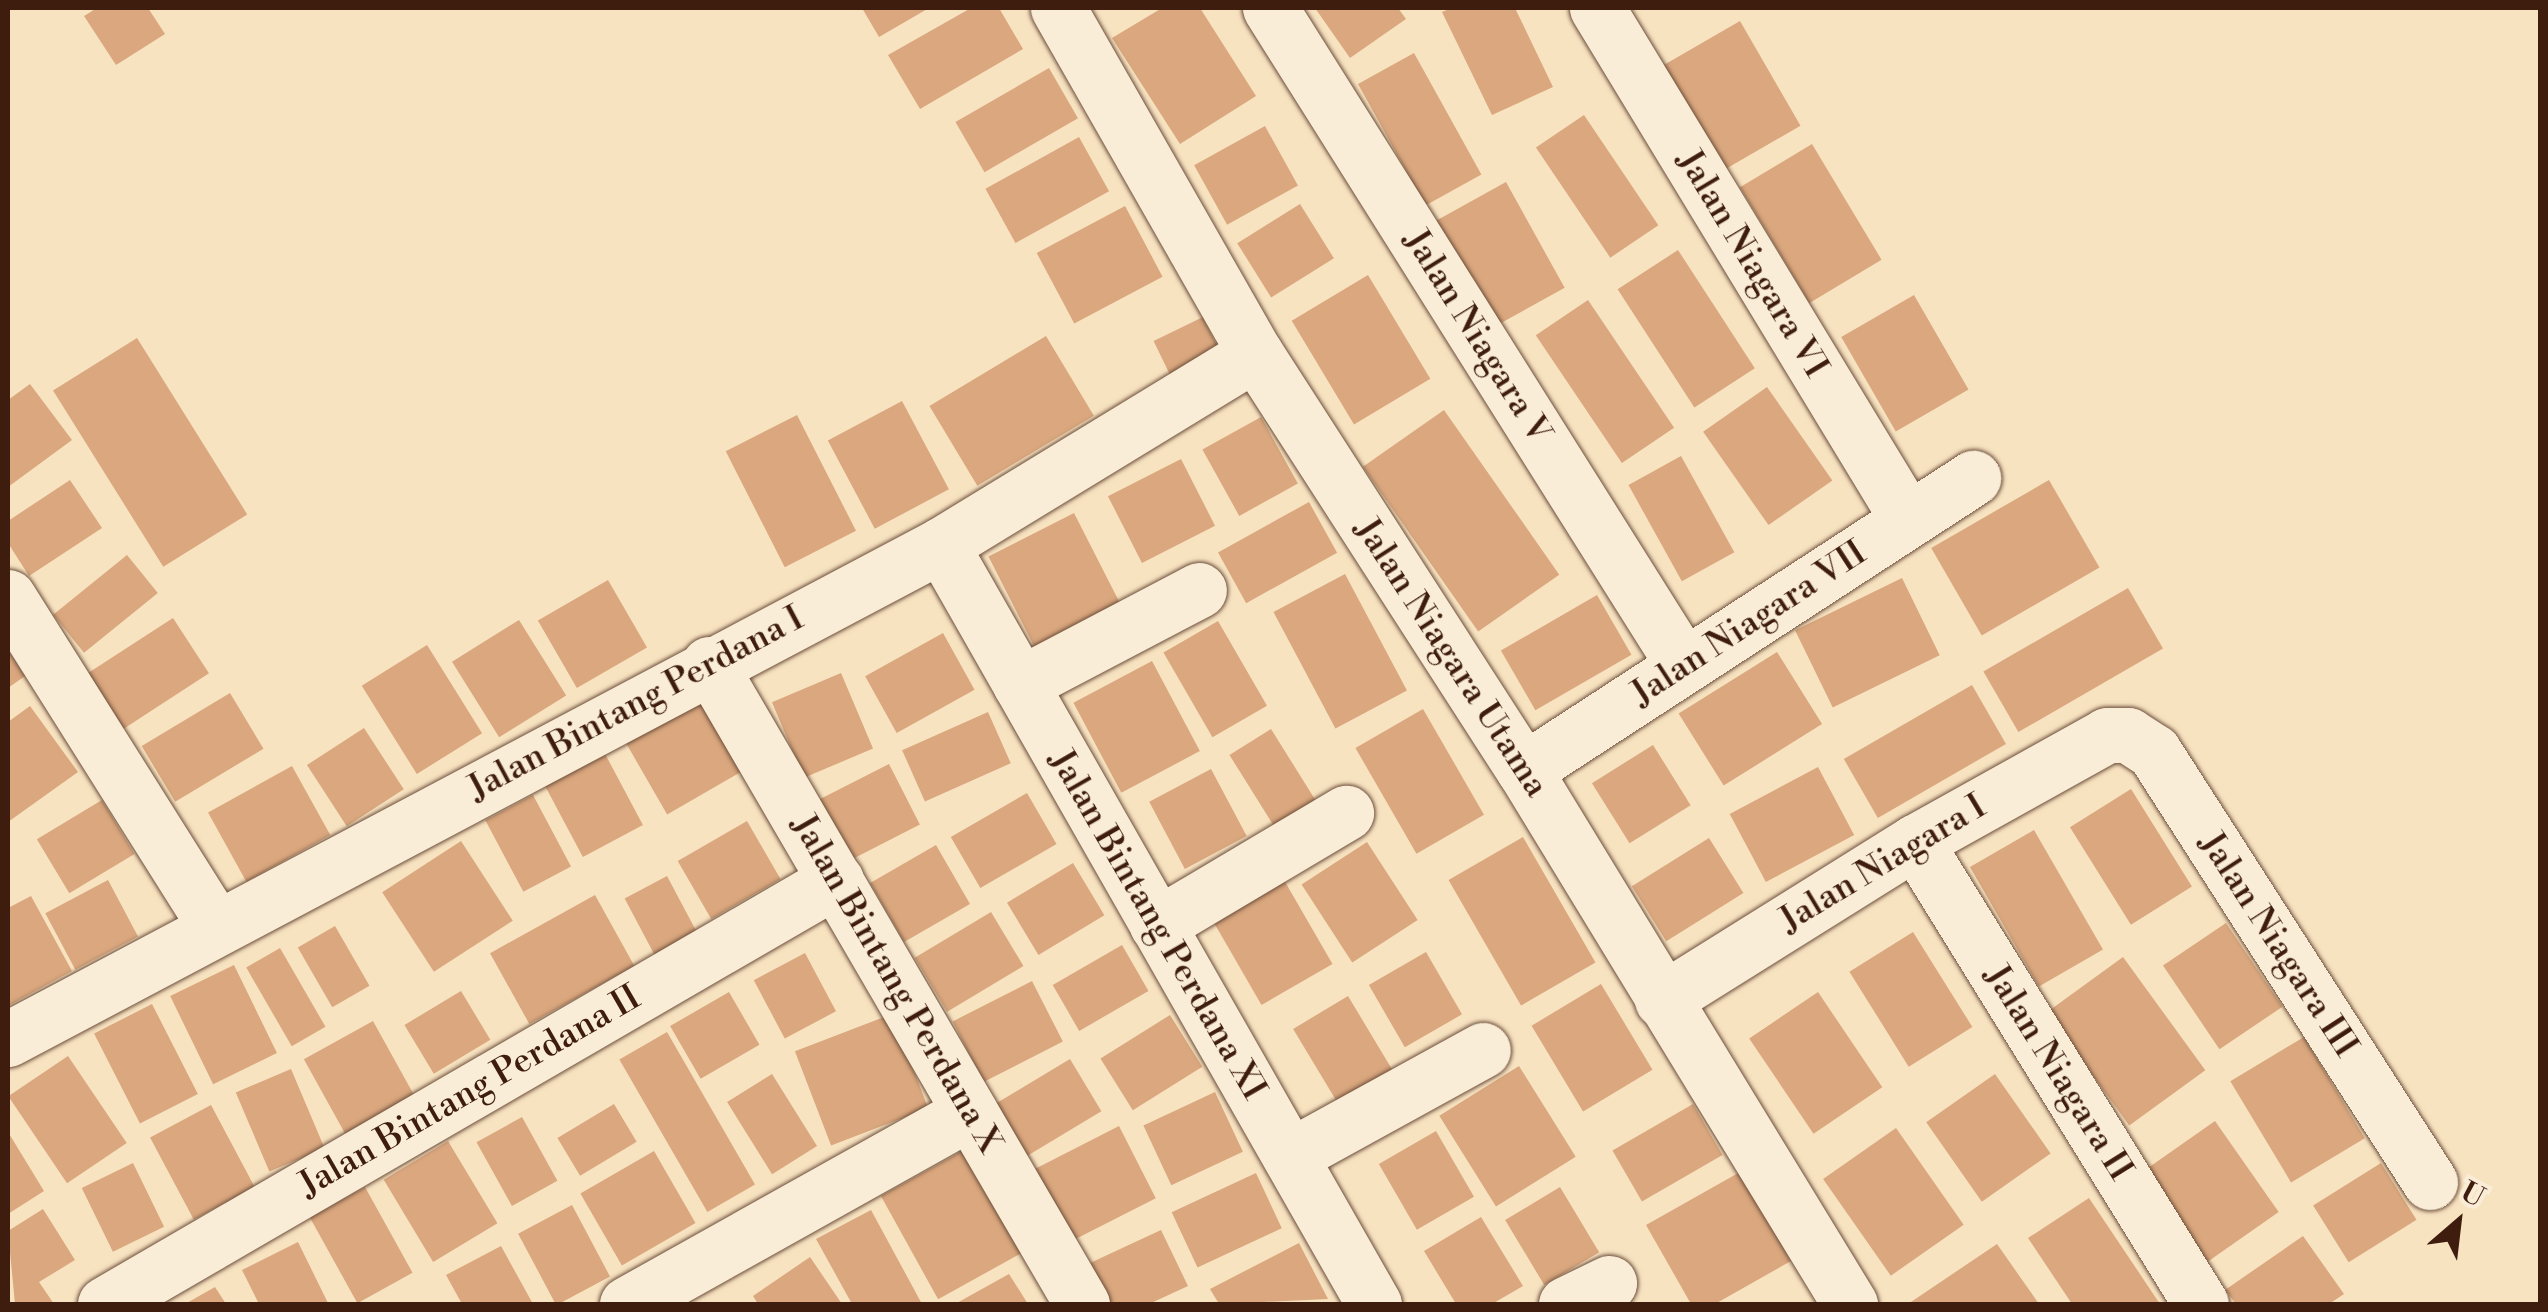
<!DOCTYPE html>
<html>
<head>
<meta charset="utf-8">
<style>
  body { margin:0 }
  #map { position:relative; width:2548px; height:1312px; overflow:hidden; background:#f8e3c1; font-family:"Libre Bodoni",serif }
  div>[style] { position:absolute }
  .building>* { inset:0; background:#daa77e; transform-origin:0 0 }
  .roads { filter:drop-shadow(0 0 2px #6c4e3b) drop-shadow(0 0 2px #6c4e3b) }
  .street>* { height:55px; margin:-27.5px; padding:0 27.5px; transform-origin:27.5px; border-radius:27.5px; background:#faedd7 }
  span { translate:-50% -50%; white-space:nowrap; text-align:center; line-height:1.15; -webkit-text-stroke:10px #faedd7; paint-order:stroke }
  .street-label { font-size:35px; color:#3e1d0e }
  .frame { position:absolute; inset:0; border:10px solid #3e1d0e; pointer-events:none }
  .north { position:absolute; left:2408px; top:1172px; width:100px; height:100px; -webkit-text-stroke:8px #faedd7; paint-order:stroke; rotate:28deg; font-size:28px; font-weight:700; line-height:40px; text-align:center; color:#3e1d0e }
  .north::after { content:''; display:block; margin:auto; width:35px; height:45px; background:#3e1d0e; clip-path:polygon(50% 0,100% 100%,50% 72%,0 100%) }
</style>
</head>
<body>
<div id="map">
  <div class="building">
    <i style="clip-path:polygon(97px 8px,148px 8px,165px 34px,116px 65px,84px 16px)"></i>
    <i style="clip-path:polygon(862px 8px,929px 8px,879px 37px)"></i>
    <i style="clip-path:polygon(971px 8px,999px 8px,1023px 49px,920px 109px,888px 55px)"></i>
    <i style="clip-path:polygon(1162px 8px,1200px 8px,1256px 96px,1180px 144px,1112px 38px)"></i>
    <i style="clip-path:polygon(1315px 8px,1398px 8px,1406px 19px,1350px 58px)"></i>
    <i style="clip-path:polygon(1452px 8px,1515px 8px,1553px 87px,1492px 115px,1442px 12px)"></i>
    <i style="left:1740px;top:21px;width:121px;height:88px;rotate:60deg"></i>
    <i style="left:1414px;top:53px;width:139px;height:64px;rotate:61deg"></i>
    <i style="left:1049px;top:68px;width:58px;height:108px;rotate:60deg"></i>
    <i style="left:1584px;top:115px;width:133px;height:58px;rotate:56deg"></i>
    <i style="left:1265px;top:126px;width:68px;height:81px;rotate:61deg"></i>
    <i style="left:1079px;top:137px;width:62px;height:107px;rotate:61deg"></i>
    <i style="left:1812px;top:144px;width:135px;height:84px;rotate:59deg"></i>
    <i style="left:1506px;top:182px;width:121px;height:82px;rotate:61deg"></i>
    <i style="left:1300px;top:204px;width:64px;height:74px;rotate:58deg"></i>
    <i style="left:1125px;top:206px;width:80px;height:100px;rotate:62deg"></i>
    <i style="left:1678px;top:250px;width:141px;height:72px;rotate:57deg"></i>
    <i style="left:1368px;top:275px;width:121px;height:89px;rotate:59deg"></i>
    <i style="left:1914px;top:295px;width:109px;height:84px;rotate:60deg"></i>
    <i style="left:1588px;top:300px;width:154px;height:63px;rotate:56deg"></i>
    <i style="left:1203px;top:317px;width:55px;height:55px;rotate:64deg"></i>
    <i style="left:1046px;top:336px;width:93px;height:136px;rotate:59deg"></i>
    <i style="left:137px;top:338px;width:208px;height:99px;rotate:58deg"></i>
    <i style="clip-path:polygon(30px 384px,72px 440px,8px 487px,8px 400px)"></i>
    <i style="left:1767px;top:387px;width:114px;height:78px;rotate:55deg"></i>
    <i style="left:902px;top:401px;width:100px;height:84px;rotate:62deg"></i>
    <i style="left:1444px;top:410px;width:201px;height:99px;rotate:55deg"></i>
    <i style="left:797px;top:415px;width:130px;height:80px;rotate:63deg"></i>
    <i style="left:1261px;top:417px;width:76px;height:67px;rotate:61deg"></i>
    <i style="left:1681px;top:456px;width:110px;height:60px;rotate:61deg"></i>
    <i style="left:1181px;top:459px;width:75px;height:82px;rotate:63deg"></i>
    <i style="clip-path:polygon(70px 480px,102px 528px,29px 576px,8px 543px,8px 521px)"></i>
    <i style="left:2049px;top:480px;width:101px;height:136px;rotate:60deg"></i>
    <i style="left:1309px;top:502px;width:58px;height:104px;rotate:61deg"></i>
    <i style="left:1074px;top:513px;width:110px;height:96px;rotate:63deg"></i>
    <i style="left:127px;top:555px;width:49px;height:95px;rotate:51deg"></i>
    <i style="left:1345px;top:574px;width:132px;height:81px;rotate:62deg"></i>
    <i style="left:1902px;top:578px;width:86px;height:119px;rotate:64deg"></i>
    <i style="left:608px;top:580px;width:78px;height:81px;rotate:60deg"></i>
    <i style="left:2128px;top:588px;width:70px;height:167px;rotate:60deg"></i>
    <i style="left:1597px;top:595px;width:69px;height:111px;rotate:60deg"></i>
    <i style="left:173px;top:618px;width:66px;height:103px;rotate:57deg"></i>
    <i style="left:519px;top:620px;width:89px;height:79px;rotate:58deg"></i>
    <i style="left:1218px;top:621px;width:98px;height:63px;rotate:60deg"></i>
    <i style="left:943px;top:633px;width:65px;height:89px;rotate:61deg"></i>
    <i style="left:427px;top:645px;width:104px;height:77px;rotate:58deg"></i>
    <i style="clip-path:polygon(8px 650px,25px 676px,8px 688px)"></i>
    <i style="left:1777px;top:652px;width:85px;height:116px;rotate:58deg"></i>
    <i style="left:1152px;top:661px;width:102px;height:89px;rotate:62deg"></i>
    <i style="left:841px;top:673px;width:82px;height:75px;rotate:67deg"></i>
    <i style="left:1972px;top:685px;width:68px;height:148px;rotate:60deg"></i>
    <i style="left:230px;top:693px;width:65px;height:103px;rotate:59deg"></i>
    <i style="left:701px;top:699px;width:83px;height:87px;rotate:60deg"></i>
    <i style="clip-path:polygon(30px 706px,78px 772px,8px 822px,8px 722px)"></i>
    <i style="left:1423px;top:709px;width:122px;height:78px;rotate:60deg"></i>
    <i style="left:988px;top:712px;width:56px;height:94px;rotate:66deg"></i>
    <i style="left:364px;top:728px;width:73px;height:68px;rotate:57deg"></i>
    <i style="left:1271px;top:729px;width:84px;height:49px;rotate:58deg"></i>
    <i style="left:1653px;top:745px;width:71px;height:72px;rotate:58deg"></i>
    <i style="left:603px;top:750px;width:85px;height:68px;rotate:62deg"></i>
    <i style="left:889px;top:764px;width:68px;height:86px;rotate:63deg"></i>
    <i style="left:292px;top:766px;width:79px;height:96px;rotate:61deg"></i>
    <i style="left:1818px;top:767px;width:77px;height:100px;rotate:62deg"></i>
    <i style="left:1211px;top:769px;width:76px;height:70px;rotate:62deg"></i>
    <i style="left:2131px;top:789px;width:115px;height:72px;rotate:58deg"></i>
    <i style="left:1027px;top:793px;width:59px;height:88px;rotate:60deg"></i>
    <i style="left:533px;top:795px;width:81px;height:54px;rotate:62deg"></i>
    <i style="left:102px;top:800px;width:63px;height:76px;rotate:59deg"></i>
    <i style="left:747px;top:821px;width:67px;height:80px;rotate:60deg"></i>
    <i style="left:2034px;top:830px;width:138px;height:74px;rotate:60deg"></i>
    <i style="left:1523px;top:837px;width:145px;height:86px;rotate:60deg"></i>
    <i style="left:1709px;top:838px;width:65px;height:91px;rotate:58deg"></i>
    <i style="left:461px;top:841px;width:95px;height:94px;rotate:57deg"></i>
    <i style="left:1367px;top:842px;width:93px;height:78px;rotate:57deg"></i>
    <i style="left:936px;top:845px;width:68px;height:76px;rotate:60deg"></i>
    <i style="left:1073px;top:863px;width:61px;height:77px;rotate:59deg"></i>
    <i style="left:667px;top:876px;width:69px;height:48px;rotate:62deg"></i>
    <i style="left:108px;top:880px;width:64px;height:71px;rotate:62deg"></i>
    <i style="left:1284px;top:880px;width:97px;height:82px;rotate:60deg"></i>
    <i style="left:595px;top:895px;width:81px;height:120px;rotate:61deg"></i>
    <i style="clip-path:polygon(31px 896px,72px 971px,8px 1006px,8px 908px)"></i>
    <i style="left:991px;top:912px;width:63px;height:89px;rotate:59deg"></i>
    <i style="left:2226px;top:923px;width:101px;height:76px;rotate:56deg"></i>
    <i style="left:335px;top:926px;width:69px;height:43px;rotate:60deg"></i>
    <i style="left:1913px;top:932px;width:112px;height:75px;rotate:58deg"></i>
    <i style="left:1122px;top:945px;width:53px;height:80px;rotate:60deg"></i>
    <i style="left:280px;top:948px;width:91px;height:39px;rotate:60deg"></i>
    <i style="left:1426px;top:952px;width:72px;height:66px;rotate:60deg"></i>
    <i style="left:805px;top:953px;width:66px;height:58px;rotate:62deg"></i>
    <i style="left:2123px;top:957px;width:140px;height:94px;rotate:54deg"></i>
    <i style="left:234px;top:965px;width:98px;height:71px;rotate:64deg"></i>
    <i style="left:1032px;top:981px;width:68px;height:89px;rotate:63deg"></i>
    <i style="left:1601px;top:984px;width:100px;height:81px;rotate:59deg"></i>
    <i style="left:461px;top:991px;width:57px;height:66px;rotate:59deg"></i>
    <i style="left:729px;top:992px;width:61px;height:68px;rotate:60deg"></i>
    <i style="left:1818px;top:992px;width:115px;height:83px;rotate:56deg"></i>
    <i style="left:1348px;top:996px;width:90px;height:64px;rotate:59deg"></i>
    <i style="left:152px;top:1004px;width:101px;height:65px;rotate:63deg"></i>
    <i style="left:892px;top:1014px;width:101px;height:104px;rotate:69deg"></i>
    <i style="left:1170px;top:1015px;width:61px;height:82px;rotate:58deg"></i>
    <i style="left:373px;top:1021px;width:90px;height:79px;rotate:61deg"></i>
    <i style="left:667px;top:1032px;width:176px;height:55px;rotate:60deg"></i>
    <i style="left:2304px;top:1037px;width:118px;height:86px;rotate:59deg"></i>
    <i style="left:68px;top:1056px;width:105px;height:72px;rotate:56deg"></i>
    <i style="left:1070px;top:1059px;width:61px;height:97px;rotate:59deg"></i>
    <i style="left:1519px;top:1066px;width:107px;height:94px;rotate:58deg"></i>
    <i style="left:291px;top:1069px;width:86px;height:60px;rotate:67deg"></i>
    <i style="left:772px;top:1074px;width:85px;height:53px;rotate:58deg"></i>
    <i style="left:1995px;top:1074px;width:97px;height:84px;rotate:55deg"></i>
    <i style="left:1215px;top:1092px;width:66px;height:79px;rotate:65deg"></i>
    <i style="left:614px;top:1104px;width:44px;height:66px;rotate:59deg"></i>
    <i style="left:1693px;top:1104px;width:59px;height:93px;rotate:60deg"></i>
    <i style="left:211px;top:1105px;width:93px;height:69px;rotate:62deg"></i>
    <i style="left:522px;top:1117px;width:73px;height:52px;rotate:61deg"></i>
    <i style="left:2215px;top:1121px;width:111px;height:88px;rotate:55deg"></i>
    <i style="left:1119px;top:1126px;width:81px;height:95px;rotate:63deg"></i>
    <i style="left:1896px;top:1128px;width:118px;height:89px;rotate:55deg"></i>
    <i style="left:1436px;top:1131px;width:76px;height:66px;rotate:60deg"></i>
    <i style="clip-path:polygon(8px 1132px,44px 1191px,8px 1214px)"></i>
    <i style="left:448px;top:1141px;width:96px;height:75px;rotate:59deg"></i>
    <i style="left:964px;top:1150px;width:118px;height:95px;rotate:61deg"></i>
    <i style="left:654px;top:1151px;width:83px;height:85px;rotate:60deg"></i>
    <i style="left:133px;top:1163px;width:71px;height:57px;rotate:64deg"></i>
    <i style="left:2381px;top:1163px;width:67px;height:80px;rotate:58deg"></i>
    <i style="clip-path:polygon(1740px 1172px,1791px 1261px,1715px 1304px,1691px 1304px,1646px 1225px)"></i>
    <i style="left:1256px;top:1173px;width:61px;height:93px;rotate:65deg"></i>
    <i style="left:365px;top:1187px;width:98px;height:63px;rotate:61deg"></i>
    <i style="left:1560px;top:1187px;width:76px;height:64px;rotate:59deg"></i>
    <i style="clip-path:polygon(2089px 1198px,2160px 1304px,2072px 1304px,2028px 1238px)"></i>
    <i style="left:572px;top:1205px;width:81px;height:61px;rotate:62deg"></i>
    <i style="clip-path:polygon(43px 1209px,75px 1260px,39px 1282px,54px 1304px,15px 1304px,8px 1231px)"></i>
    <i style="clip-path:polygon(871px 1210px,922px 1304px,852px 1304px,816px 1239px)"></i>
    <i style="clip-path:polygon(1481px 1217px,1523px 1286px,1492px 1304px,1456px 1304px,1424px 1251px)"></i>
    <i style="clip-path:polygon(1161px 1230px,1188px 1286px,1149px 1304px,1091px 1304px,1075px 1270px)"></i>
    <i style="clip-path:polygon(2303px 1236px,2344px 1294px,2329px 1304px,2236px 1304px,2225px 1290px)"></i>
    <i style="clip-path:polygon(298px 1242px,328px 1303px,259px 1304px,242px 1270px)"></i>
    <i style="clip-path:polygon(1299px 1243px,1328px 1299px,1219px 1304px,1210px 1289px)"></i>
    <i style="clip-path:polygon(1997px 1244px,2039px 1304px,1908px 1304px)"></i>
    <i style="clip-path:polygon(501px 1246px,533px 1304px,462px 1304px,446px 1275px)"></i>
    <i style="clip-path:polygon(810px 1257px,842px 1304px,758px 1304px,753px 1296px)"></i>
    <i style="clip-path:polygon(1009px 1274px,1028px 1304px,955px 1304px)"></i>
    <i style="clip-path:polygon(215px 1287px,226px 1304px,185px 1304px)"></i>
  </div>
  <div class="roads">
    <div class="street">
      <i style="left:1058px;top:8px;width:397px;rotate:60.3deg"></i>
      <i style="left:1255px;top:353px;width:496px;rotate:57.2deg"></i>
      <i style="left:1524px;top:770px;width:626px;rotate:58.6deg"></i>
      <i style="left:1270px;top:8px;width:777px;rotate:57.82deg"></i>
      <i style="left:1597px;top:8px;width:599px;rotate:58.72deg"></i>
      <i style="left:941px;top:545px;width:874px;rotate:60.3deg"></i>
      <i style="left:8px;top:597px;width:390px;rotate:57.8deg"></i>
      <i style="left:709px;top:664px;width:741px;rotate:59.77deg"></i>
      <i style="left:1020px;top:684px;width:202px;rotate:-27.7deg"></i>
      <i style="left:1524px;top:770px;width:536px;rotate:-33.04deg"></i>
      <i style="left:1915px;top:842px;width:543px;rotate:58.24deg"></i>
      <i style="left:1157px;top:925px;width:220px;rotate:-30.7deg"></i>
      <i style="left:1662px;top:1000px;width:298px;rotate:-32deg"></i>
      <i style="left:1915px;top:842px;width:220px;rotate:-29.1deg"></i>
      <i style="left:2107px;top:735px;width:21px"></i>
      <i style="left:2128px;top:735px;width:31px;rotate:33deg"></i>
      <i style="left:2154px;top:752px;width:511px;rotate:57.31deg"></i>
      <i style="left:8px;top:1039px;width:1056px;rotate:-27.9deg"></i>
      <i style="left:941px;top:545px;width:368px;rotate:-31.4deg"></i>
      <i style="left:1290px;top:1156px;width:220px;rotate:-28.8deg"></i>
      <i style="left:105px;top:1304px;width:845px;rotate:-30.11deg"></i>
      <i style="left:627px;top:1304px;width:393px;rotate:-29.2deg"></i>
      <i style="left:1566px;top:1304px;width:48px;rotate:-26deg"></i>
    </div>
  </div>
  <div class="street-label">
    <span style="left:1752px;top:264px;rotate:59deg">Jalan Niagara VI</span>
    <span style="left:1477px;top:337px;rotate:58deg">Jalan Niagara V</span>
    <span style="left:1749px;top:624px;rotate:-33deg">Jalan Niagara VII</span>
    <span style="left:1451px;top:658px;rotate:57deg">Jalan Niagara Utama</span>
    <span style="left:636px;top:704px;rotate:-28deg">Jalan Bintang Perdana I</span>
    <span style="left:1883px;top:864px;rotate:-31deg">Jalan Niagara I</span>
    <span style="left:1157px;top:925px;rotate:60deg">Jalan Bintang Perdana XI</span>
    <span style="left:2278px;top:945px;rotate:57deg">Jalan Niagara III</span>
    <span style="left:896px;top:984px;rotate:60deg">Jalan Bintang Perdana X</span>
    <span style="left:2058px;top:1073px;rotate:58deg">Jalan Niagara II</span>
    <span style="left:470px;top:1092px;rotate:-30deg">Jalan Bintang Perdana II</span>
  </div>
  <div class="frame"></div>
  <div class="north">U</div>
</div>
</body>
</html>
